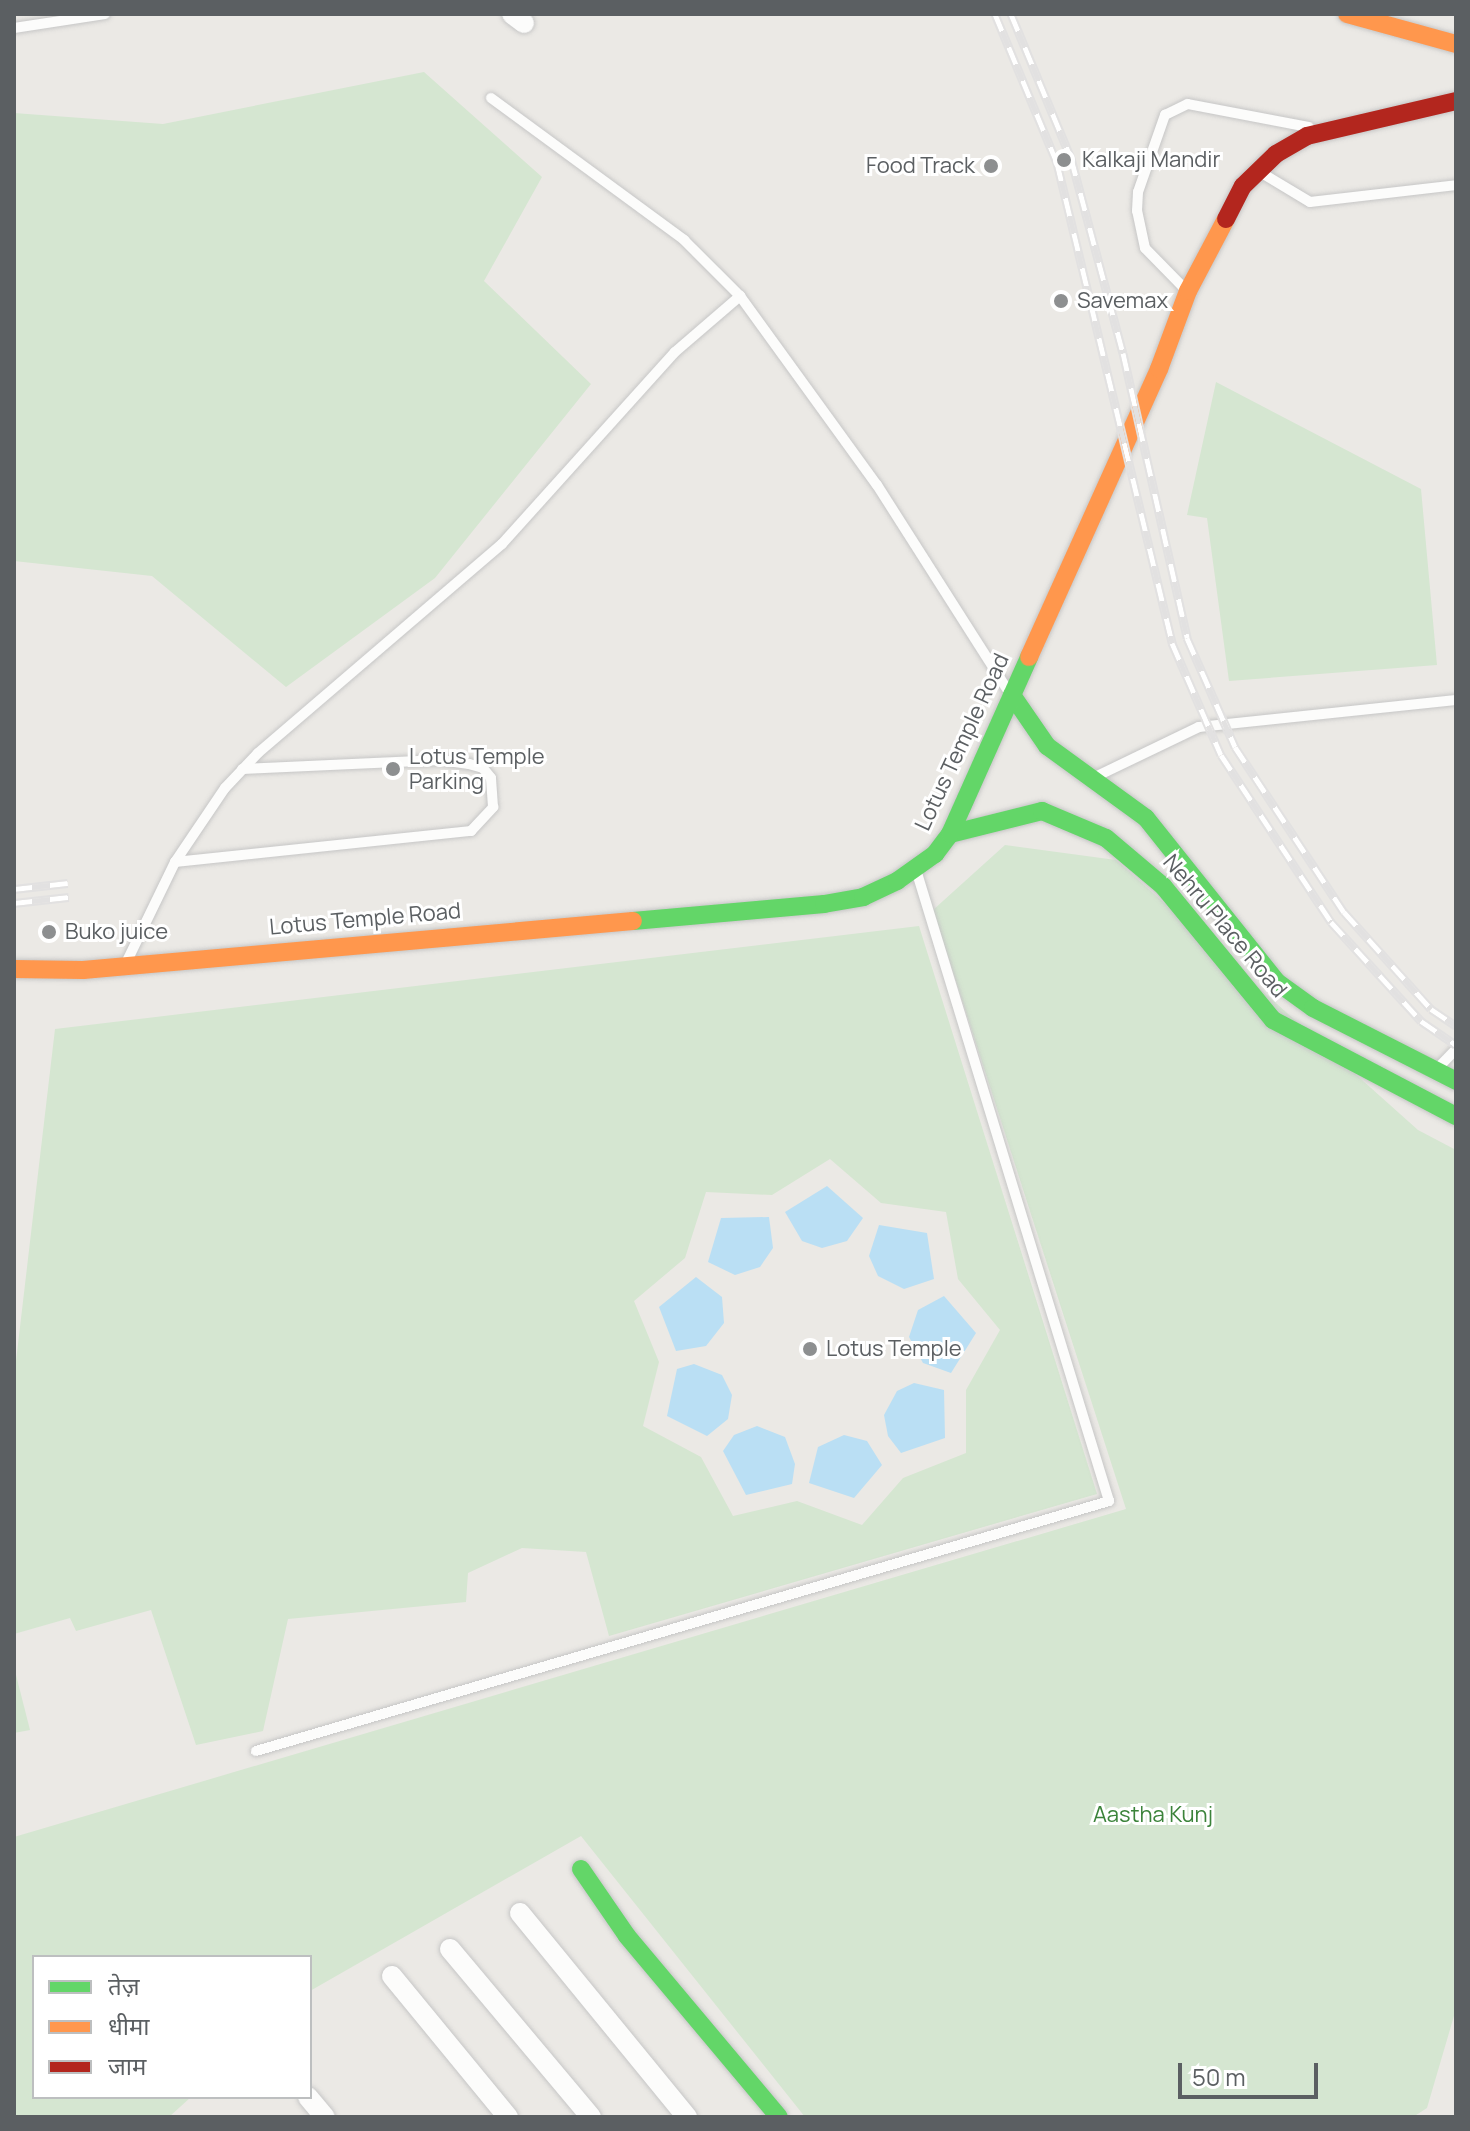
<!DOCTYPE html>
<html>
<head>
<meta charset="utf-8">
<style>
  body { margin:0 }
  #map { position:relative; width:1470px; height:2131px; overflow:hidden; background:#ebe9e5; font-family:Manrope,"Noto Sans Devanagari",sans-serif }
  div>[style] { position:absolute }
  .green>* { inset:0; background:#d5e6d1 }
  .water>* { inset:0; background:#badff4 }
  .roads { filter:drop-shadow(0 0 2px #c6c6c6) drop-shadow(0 0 2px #c6c6c6) }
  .lane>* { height:10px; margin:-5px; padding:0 5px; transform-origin:5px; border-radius:5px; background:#fcfcfb }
  .street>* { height:20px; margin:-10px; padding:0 10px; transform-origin:10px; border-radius:10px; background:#fcfcfb }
  .fast>* { height:18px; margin:-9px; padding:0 9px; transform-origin:9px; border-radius:9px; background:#63d668 }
  .slow>* { height:18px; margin:-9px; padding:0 9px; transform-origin:9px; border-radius:9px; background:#ff974d }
  .jam>* { height:18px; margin:-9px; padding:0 9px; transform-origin:9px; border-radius:9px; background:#b3261e }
  .rail>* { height:9px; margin-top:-4.5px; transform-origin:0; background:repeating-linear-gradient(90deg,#fff 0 18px,#e2e1e1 0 36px); box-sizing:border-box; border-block:2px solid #e2e1e1 }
  .dots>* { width:22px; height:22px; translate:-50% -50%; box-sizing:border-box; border:4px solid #fff; border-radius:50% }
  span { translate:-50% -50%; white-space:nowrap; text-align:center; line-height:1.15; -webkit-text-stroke:6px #fff; paint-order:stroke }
  .poi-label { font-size:22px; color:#5b5f62 }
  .left { translate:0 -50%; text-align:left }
  .right { translate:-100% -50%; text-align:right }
  .street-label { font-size:22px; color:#5b5f62 }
  .park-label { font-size:22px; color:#3b833a }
  .frame { position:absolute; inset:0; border:16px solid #5b5f62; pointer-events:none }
  .legend { position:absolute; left:32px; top:1955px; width:280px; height:144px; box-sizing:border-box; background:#fff; border:2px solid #bdbfc0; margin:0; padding:10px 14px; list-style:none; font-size:24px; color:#5b5f62 }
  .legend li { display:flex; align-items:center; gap:16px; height:40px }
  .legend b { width:40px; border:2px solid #bdbfc0 }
  .scale { position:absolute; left:1178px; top:2063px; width:140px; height:36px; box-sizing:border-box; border:4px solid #5b5f62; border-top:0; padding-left:10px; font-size:24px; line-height:28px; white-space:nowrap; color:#5b5f62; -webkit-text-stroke:6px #fff; paint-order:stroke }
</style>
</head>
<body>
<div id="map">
  <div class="green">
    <i style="clip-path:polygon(424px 72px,542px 177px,484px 281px,591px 384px,435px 578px,286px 687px,152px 576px,14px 561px,14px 113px,163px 124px)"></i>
    <i style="clip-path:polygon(1216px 382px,1421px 489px,1437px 665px,1229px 681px,1207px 518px,1187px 515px)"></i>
    <i style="clip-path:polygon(1005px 845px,1116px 860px,1418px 1130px,1456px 1150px,1456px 2009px,1427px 2108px,1413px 2117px,805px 2117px,581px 1836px,310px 1991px,310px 1957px,34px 1957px,34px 2097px,191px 2097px,169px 2117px,14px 2117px,14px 1837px,1126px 1509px,933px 910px)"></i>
    <i style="clip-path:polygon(evenodd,919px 926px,1097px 1494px,609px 1636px,586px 1552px,522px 1548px,468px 1573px,466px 1602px,288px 1619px,263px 1731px,196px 1745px,151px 1610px,76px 1631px,70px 1618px,14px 1634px,14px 1378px,55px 1029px,919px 926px,830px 1159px,881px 1203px,946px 1212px,958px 1279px,1000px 1330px,966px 1390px,966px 1453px,903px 1478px,862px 1525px,797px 1501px,733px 1516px,701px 1457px,643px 1426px,659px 1362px,634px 1301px,685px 1258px,706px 1192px,772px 1195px,830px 1159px)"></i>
    <i style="clip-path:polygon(14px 1667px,30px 1730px,14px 1733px)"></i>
  </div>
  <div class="water">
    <i style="clip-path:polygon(827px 1186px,863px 1218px,847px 1241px,822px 1248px,802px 1241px,785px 1212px)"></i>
    <i style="clip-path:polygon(769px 1217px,773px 1248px,760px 1267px,735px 1275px,708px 1262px,721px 1218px)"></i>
    <i style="clip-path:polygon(879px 1225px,927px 1233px,934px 1279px,904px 1289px,878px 1276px,869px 1256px)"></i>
    <i style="clip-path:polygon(696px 1277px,722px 1297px,724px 1323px,706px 1346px,676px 1351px,659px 1307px)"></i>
    <i style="clip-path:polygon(944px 1296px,976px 1333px,951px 1373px,923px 1363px,909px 1337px,918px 1310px)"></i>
    <i style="clip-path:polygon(694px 1364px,722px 1375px,732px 1395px,728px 1419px,707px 1436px,667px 1416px,677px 1369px)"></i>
    <i style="clip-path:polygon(914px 1383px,944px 1390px,945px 1438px,901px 1453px,888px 1436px,884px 1415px,897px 1391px)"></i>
    <i style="clip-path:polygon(757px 1426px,785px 1437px,795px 1464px,792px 1484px,746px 1495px,723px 1451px,734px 1435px)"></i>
    <i style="clip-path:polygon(844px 1435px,867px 1441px,882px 1465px,854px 1498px,809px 1483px,818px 1447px)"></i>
  </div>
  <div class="roads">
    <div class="lane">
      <i style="left:14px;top:28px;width:92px;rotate:-8.7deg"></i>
      <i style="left:491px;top:98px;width:240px;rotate:36.3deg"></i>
      <i style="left:684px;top:240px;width:79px;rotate:45deg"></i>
      <i style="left:740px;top:296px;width:233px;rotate:54.1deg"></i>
      <i style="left:877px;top:485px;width:246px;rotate:57.5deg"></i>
      <i style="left:1260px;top:172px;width:58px;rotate:31deg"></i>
      <i style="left:1310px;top:202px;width:147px;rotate:-6.6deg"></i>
      <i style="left:1184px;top:288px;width:56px;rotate:-134.3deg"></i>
      <i style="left:1145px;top:248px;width:38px;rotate:-102deg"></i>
      <i style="left:1137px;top:211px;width:19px;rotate:-87deg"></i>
      <i style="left:1138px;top:192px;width:82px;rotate:-70.7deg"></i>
      <i style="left:1165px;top:115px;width:25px;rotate:-26deg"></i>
      <i style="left:1188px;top:104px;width:123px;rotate:10.8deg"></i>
      <i style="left:1095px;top:777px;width:115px;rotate:-25.7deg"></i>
      <i style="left:1199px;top:727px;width:258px;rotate:-6deg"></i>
      <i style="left:175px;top:862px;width:298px;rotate:-6deg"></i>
      <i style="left:471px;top:831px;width:33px;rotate:-47deg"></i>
      <i style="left:493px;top:807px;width:29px;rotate:-94deg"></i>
      <i style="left:491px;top:778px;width:13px;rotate:-129deg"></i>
      <i style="left:483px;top:768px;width:15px;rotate:-164deg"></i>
      <i style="left:469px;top:764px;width:29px;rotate:-172deg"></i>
      <i style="left:440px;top:760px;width:198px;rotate:177.4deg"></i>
      <i style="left:127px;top:961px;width:110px;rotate:-64.1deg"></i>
      <i style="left:175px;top:862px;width:89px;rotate:-56deg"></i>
      <i style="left:225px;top:788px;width:48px;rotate:-46.7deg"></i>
      <i style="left:258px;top:753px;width:321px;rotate:-40.6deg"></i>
      <i style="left:502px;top:544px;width:258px;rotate:-48deg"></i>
      <i style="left:675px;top:352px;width:86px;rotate:-40.7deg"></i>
      <i style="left:1437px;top:1069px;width:28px;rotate:-46deg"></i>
      <i style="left:256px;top:1751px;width:889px;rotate:-16.33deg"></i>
      <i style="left:1109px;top:1501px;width:657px;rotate:-107deg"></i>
    </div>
    <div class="street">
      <i style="left:512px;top:14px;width:15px;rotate:37deg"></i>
      <i style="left:520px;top:1913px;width:264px;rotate:50.7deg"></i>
      <i style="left:450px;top:1949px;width:219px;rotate:50deg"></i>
      <i style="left:392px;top:1976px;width:183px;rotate:50.6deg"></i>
      <i style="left:308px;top:2097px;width:26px;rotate:50deg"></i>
    </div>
    <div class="fast">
      <i style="left:1012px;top:695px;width:62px;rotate:55.5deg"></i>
      <i style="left:1047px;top:746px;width:122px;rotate:36deg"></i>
      <i style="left:1146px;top:818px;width:210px;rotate:51.4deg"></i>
      <i style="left:1277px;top:982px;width:44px;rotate:35.8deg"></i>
      <i style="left:1313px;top:1008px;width:161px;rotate:27deg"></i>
      <i style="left:950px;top:834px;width:95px;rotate:-14deg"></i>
      <i style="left:1042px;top:811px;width:69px;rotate:22.9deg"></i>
      <i style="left:1106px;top:838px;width:75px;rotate:40.1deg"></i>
      <i style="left:1163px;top:886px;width:173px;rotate:50.6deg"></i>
      <i style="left:1273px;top:1020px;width:207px;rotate:27.7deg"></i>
      <i style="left:633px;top:921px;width:192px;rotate:-5.1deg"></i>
      <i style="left:824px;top:904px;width:40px;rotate:-10deg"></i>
      <i style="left:863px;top:897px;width:38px;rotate:-25deg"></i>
      <i style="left:897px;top:881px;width:47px;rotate:-35.4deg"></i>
      <i style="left:935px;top:854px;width:25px;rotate:-53deg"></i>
      <i style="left:950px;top:834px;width:194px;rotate:-65.9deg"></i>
      <i style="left:581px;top:1869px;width:81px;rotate:55.5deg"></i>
      <i style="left:627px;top:1936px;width:236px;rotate:50deg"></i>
    </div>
    <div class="slow">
      <i style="left:1347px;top:14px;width:113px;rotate:15.4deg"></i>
      <i style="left:1029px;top:657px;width:316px;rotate:-65.7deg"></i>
      <i style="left:1159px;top:369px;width:83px;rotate:-69.6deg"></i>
      <i style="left:1188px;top:291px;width:81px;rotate:-62.2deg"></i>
      <i style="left:14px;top:969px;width:69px;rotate:0.8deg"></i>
      <i style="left:83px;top:970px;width:552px;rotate:-5.09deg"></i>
    </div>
    <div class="jam">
      <i style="left:1226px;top:219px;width:37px;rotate:-63deg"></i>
      <i style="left:1243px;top:186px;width:46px;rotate:-44.1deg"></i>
      <i style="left:1276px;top:154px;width:36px;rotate:-30deg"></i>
      <i style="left:1307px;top:136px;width:153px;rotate:-13.2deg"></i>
    </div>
  </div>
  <div class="rail">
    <i style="left:995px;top:14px;width:161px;rotate:67.4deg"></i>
    <i style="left:1057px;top:163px;width:494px;rotate:76.5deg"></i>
    <i style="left:1172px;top:643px;width:122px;rotate:66.4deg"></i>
    <i style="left:1221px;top:755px;width:200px;rotate:56.6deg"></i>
    <i style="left:1331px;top:922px;width:134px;rotate:47.7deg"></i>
    <i style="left:1421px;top:1021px;width:42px;rotate:34.4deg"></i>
    <i style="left:1011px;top:14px;width:156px;rotate:67.4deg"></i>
    <i style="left:1071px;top:158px;width:202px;rotate:75.1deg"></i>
    <i style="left:1123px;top:353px;width:292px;rotate:77.3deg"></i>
    <i style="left:1187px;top:638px;width:119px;rotate:66.2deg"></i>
    <i style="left:1235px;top:747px;width:198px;rotate:56.6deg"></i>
    <i style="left:1344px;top:912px;width:130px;rotate:48.1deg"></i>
    <i style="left:1431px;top:1009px;width:30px;rotate:34deg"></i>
    <i style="left:14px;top:889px;width:54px;rotate:-6.3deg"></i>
    <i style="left:14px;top:903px;width:55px;rotate:-6.2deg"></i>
  </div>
  <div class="dots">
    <i style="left:1064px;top:160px;background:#8d8f90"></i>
    <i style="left:991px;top:166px;background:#8d8f90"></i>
    <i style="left:1061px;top:301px;background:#8d8f90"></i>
    <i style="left:393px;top:769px;background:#8d8f90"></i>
    <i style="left:49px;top:932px;background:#8d8f90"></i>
    <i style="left:810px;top:1349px;background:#8d8f90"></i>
  </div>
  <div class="poi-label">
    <span class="left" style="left:1082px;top:160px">Kalkaji Mandir</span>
    <span class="right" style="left:975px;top:166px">Food Track</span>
    <span class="left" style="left:1077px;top:301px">Savemax</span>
    <span class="left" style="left:409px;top:769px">Lotus Temple<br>Parking</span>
    <span class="left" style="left:65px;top:932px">Buko juice</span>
    <span class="left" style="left:826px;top:1349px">Lotus Temple</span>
  </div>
  <div class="street-label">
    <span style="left:962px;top:742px;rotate:-65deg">Lotus Temple Road</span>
    <span style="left:365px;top:919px;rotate:-5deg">Lotus Temple Road</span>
    <span style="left:1225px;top:926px;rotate:50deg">Nehru Place Road</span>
  </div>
  <div class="park-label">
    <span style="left:1153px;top:1815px">Aastha Kunj</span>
  </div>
  <div class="frame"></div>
  <ul class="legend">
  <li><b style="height:10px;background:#63d668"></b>तेज़</li>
  <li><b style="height:10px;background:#ff974d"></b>धीमा</li>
  <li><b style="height:10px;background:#b3261e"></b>जाम</li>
  </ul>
  <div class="scale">50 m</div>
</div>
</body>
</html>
